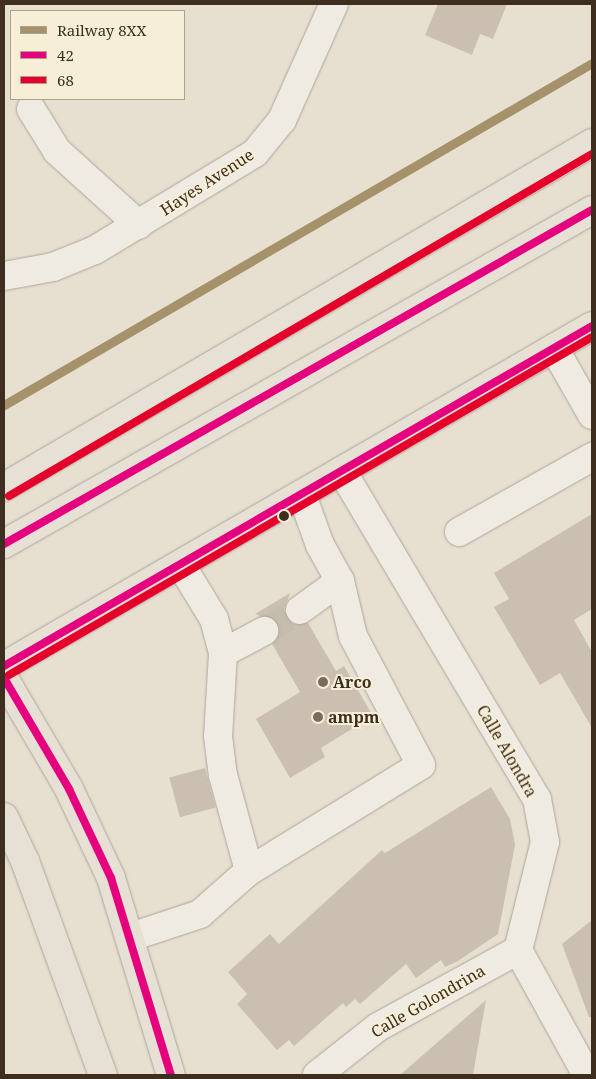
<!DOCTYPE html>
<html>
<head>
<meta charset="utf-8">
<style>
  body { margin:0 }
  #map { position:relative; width:596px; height:1079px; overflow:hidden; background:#e7e0d1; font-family:"Noto Serif",serif }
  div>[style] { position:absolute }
  .building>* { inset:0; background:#cbbfb2; transform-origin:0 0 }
  .minor-tunnel>* { height:28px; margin-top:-14px; transform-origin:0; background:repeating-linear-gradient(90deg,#c5bcae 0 28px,transparent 0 42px) }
  .roads { filter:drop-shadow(0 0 1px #ada599) drop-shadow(0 0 1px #ada599) }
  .minor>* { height:28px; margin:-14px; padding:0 14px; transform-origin:14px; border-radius:14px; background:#efebe3 }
  .major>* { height:28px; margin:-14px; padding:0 14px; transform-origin:14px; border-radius:14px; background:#e6e1d4 }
  .bus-1>* { height:8px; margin:-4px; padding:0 4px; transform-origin:4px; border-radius:4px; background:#e5007d }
  .bus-2>* { height:8px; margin:-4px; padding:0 4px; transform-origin:4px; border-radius:4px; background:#e4002b }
  .rail-1>* { height:9px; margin:-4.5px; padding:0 4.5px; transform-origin:4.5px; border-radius:4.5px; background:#a5926a }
  .dots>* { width:14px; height:14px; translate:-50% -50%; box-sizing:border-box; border:2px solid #f7eed8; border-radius:50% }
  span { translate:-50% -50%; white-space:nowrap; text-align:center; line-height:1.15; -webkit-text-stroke:4px #f7eed8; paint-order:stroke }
  .street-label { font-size:16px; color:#3d2e20 }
  .poi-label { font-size:16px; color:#3d2e20; font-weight:700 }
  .left { translate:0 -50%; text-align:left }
  .frame { position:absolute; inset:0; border:5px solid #3d2e20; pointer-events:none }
  .legend { position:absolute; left:10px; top:10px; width:175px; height:90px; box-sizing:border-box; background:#f7eed8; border:1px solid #ada18e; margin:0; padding:6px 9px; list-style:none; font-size:15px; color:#3d2e20 }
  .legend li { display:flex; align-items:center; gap:10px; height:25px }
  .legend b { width:25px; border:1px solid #ada18e }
</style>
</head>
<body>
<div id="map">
  <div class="building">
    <i style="clip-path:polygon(438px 4px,507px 4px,493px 39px,480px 34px,472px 55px,425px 35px)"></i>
    <i style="clip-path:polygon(592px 514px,592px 609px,574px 620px,592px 652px,592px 728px,560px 673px,540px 685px,494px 607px,509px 599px,494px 573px)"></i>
    <i style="clip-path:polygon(290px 593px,284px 611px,287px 619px,294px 624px,308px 623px,336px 671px,344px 666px,373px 716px,321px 748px,325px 757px,290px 778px,256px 719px,300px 692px,272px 644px,280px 632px,277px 623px,255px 614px)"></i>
    <i style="left:205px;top:768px;width:41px;height:37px;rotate:75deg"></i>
    <i style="clip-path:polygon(491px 787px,510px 819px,515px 845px,498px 934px,458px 961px,445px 967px,441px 960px,416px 978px,406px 964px,360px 1004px,355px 999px,346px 1007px,343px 1003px,294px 1046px,289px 1040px,277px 1050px,237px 1004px,247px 994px,228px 972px,270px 934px,279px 944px,382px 850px,385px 853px)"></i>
    <i style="clip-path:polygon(592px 920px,592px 1017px,589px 1017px,562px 944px)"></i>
    <i style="clip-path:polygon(486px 1000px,473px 1075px,400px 1075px)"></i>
  </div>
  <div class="minor-tunnel">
    <i style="left:264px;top:631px;width:42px;rotate:-30.3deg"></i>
  </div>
  <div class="roads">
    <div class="minor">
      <i style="left:31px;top:109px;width:49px;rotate:58.2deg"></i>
      <i style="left:57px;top:151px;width:110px;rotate:42.1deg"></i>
      <i style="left:4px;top:276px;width:50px;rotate:-10.4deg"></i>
      <i style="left:53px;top:267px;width:45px;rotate:-22deg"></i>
      <i style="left:95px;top:250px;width:187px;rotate:-31.2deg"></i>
      <i style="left:255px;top:153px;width:43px;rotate:-50.7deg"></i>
      <i style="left:282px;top:120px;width:127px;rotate:-65.9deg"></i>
      <i style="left:554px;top:348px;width:77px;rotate:60.4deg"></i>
      <i style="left:342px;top:471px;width:382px;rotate:59.3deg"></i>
      <i style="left:537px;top:799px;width:44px;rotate:79.5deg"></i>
      <i style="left:545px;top:842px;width:111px;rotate:104deg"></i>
      <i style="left:518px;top:950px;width:143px;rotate:61.1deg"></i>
      <i style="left:459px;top:532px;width:153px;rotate:-29.4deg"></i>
      <i style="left:181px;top:565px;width:63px;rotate:58.6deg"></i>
      <i style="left:214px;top:619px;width:35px;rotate:75deg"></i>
      <i style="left:223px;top:653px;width:83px;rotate:93.4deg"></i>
      <i style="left:218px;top:736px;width:39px;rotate:83deg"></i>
      <i style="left:223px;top:775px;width:99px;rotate:74.8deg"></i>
      <i style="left:300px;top:610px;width:49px;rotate:-35.9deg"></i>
      <i style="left:223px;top:653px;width:47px;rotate:-28.2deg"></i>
      <i style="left:131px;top:937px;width:73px;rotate:-18.4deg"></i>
      <i style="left:200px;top:914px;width:65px;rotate:-41.3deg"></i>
      <i style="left:249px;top:871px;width:202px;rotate:-31.6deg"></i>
      <i style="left:421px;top:765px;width:146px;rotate:-117.8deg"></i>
      <i style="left:353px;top:636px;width:57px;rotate:-103.3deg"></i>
      <i style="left:340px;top:581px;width:41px;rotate:-119.1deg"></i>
      <i style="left:320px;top:545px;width:53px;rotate:-109.8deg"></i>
      <i style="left:317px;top:1075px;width:78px;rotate:-38.2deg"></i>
      <i style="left:378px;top:1027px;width:160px;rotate:-28.8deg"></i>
    </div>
    <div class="major">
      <i style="left:4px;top:487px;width:681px;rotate:-30.33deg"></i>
      <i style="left:4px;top:544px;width:676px;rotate:-29.6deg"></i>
      <i style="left:4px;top:666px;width:679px;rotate:-30.04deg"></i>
      <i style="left:4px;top:678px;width:129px;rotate:59.6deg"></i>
      <i style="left:69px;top:789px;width:98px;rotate:64.7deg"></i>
      <i style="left:111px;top:878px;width:206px;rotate:73.1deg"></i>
      <i style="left:4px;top:817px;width:49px;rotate:64.5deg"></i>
      <i style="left:25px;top:861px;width:228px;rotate:70deg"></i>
    </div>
  </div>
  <div class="bus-1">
    <i style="left:4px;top:544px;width:676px;rotate:-29.6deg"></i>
    <i style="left:4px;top:666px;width:679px;rotate:-30.04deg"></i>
    <i style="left:4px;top:678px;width:129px;rotate:59.6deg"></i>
    <i style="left:69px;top:789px;width:98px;rotate:64.7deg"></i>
    <i style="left:111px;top:878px;width:206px;rotate:73.1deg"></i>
  </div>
  <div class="bus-2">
    <i style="left:9px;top:496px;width:676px;rotate:-30.4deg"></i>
    <i style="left:9px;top:675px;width:674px;rotate:-30.1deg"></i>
  </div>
  <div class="rail-1">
    <i style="left:4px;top:405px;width:680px;rotate:-30.18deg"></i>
  </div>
  <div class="dots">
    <i style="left:284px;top:516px;background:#3d2e20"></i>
    <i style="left:323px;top:682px;background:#786c5e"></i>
    <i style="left:318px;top:717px;background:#786c5e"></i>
  </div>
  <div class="street-label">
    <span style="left:207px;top:182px;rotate:-33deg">Hayes Avenue</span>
    <span style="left:507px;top:751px;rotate:60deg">Calle Alondra</span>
    <span style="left:428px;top:1001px;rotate:-30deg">Calle Golondrina</span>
  </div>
  <div class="poi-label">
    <span class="left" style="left:333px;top:682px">Arco</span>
    <span class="left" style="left:328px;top:717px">ampm</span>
  </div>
  <div class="frame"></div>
  <ul class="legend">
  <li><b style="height:6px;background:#a5926a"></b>Railway 8XX</li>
  <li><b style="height:6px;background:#e5007d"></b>42</li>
  <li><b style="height:6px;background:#e4002b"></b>68</li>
  </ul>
</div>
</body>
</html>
